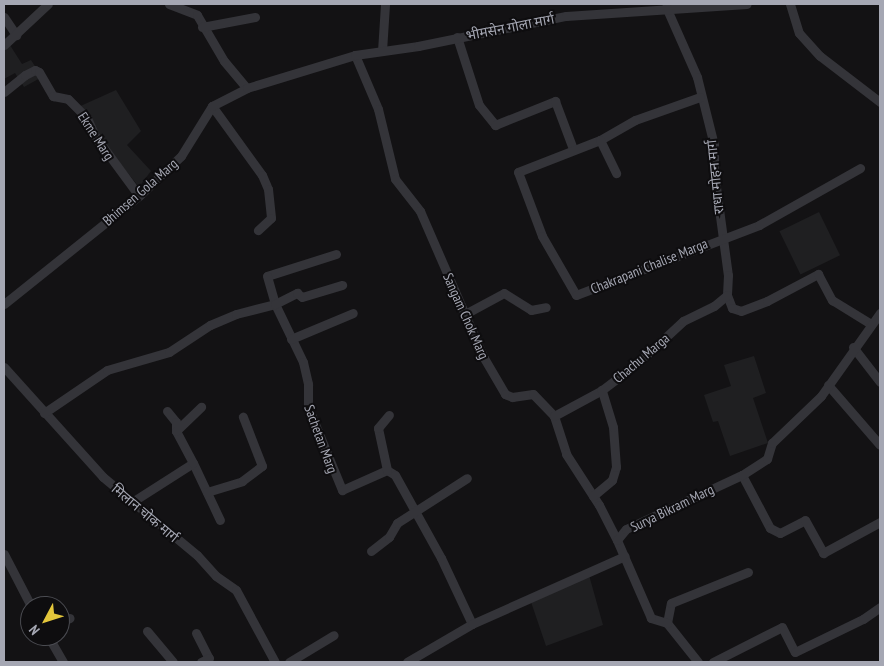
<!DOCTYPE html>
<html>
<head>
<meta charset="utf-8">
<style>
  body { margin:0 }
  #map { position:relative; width:884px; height:666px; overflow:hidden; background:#131214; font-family:"PT Sans Narrow","Noto Sans Devanagari",sans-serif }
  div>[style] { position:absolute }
  .built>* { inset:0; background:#1f1f21; transform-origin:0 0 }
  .street>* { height:9px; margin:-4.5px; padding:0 4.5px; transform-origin:4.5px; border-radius:4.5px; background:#343439 }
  span { translate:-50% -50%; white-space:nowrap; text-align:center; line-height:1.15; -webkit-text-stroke:4px #0e0d0f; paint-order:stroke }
  .street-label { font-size:14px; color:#a5a7b3 }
  .frame { position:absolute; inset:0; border:5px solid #a5a7b3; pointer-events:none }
  .north { position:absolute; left:20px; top:596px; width:50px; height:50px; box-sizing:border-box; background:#0e0d0f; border:1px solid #4a4b51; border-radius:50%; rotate:230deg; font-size:14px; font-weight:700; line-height:20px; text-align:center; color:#a5a7b3 }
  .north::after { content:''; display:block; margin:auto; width:18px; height:22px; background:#e3c63b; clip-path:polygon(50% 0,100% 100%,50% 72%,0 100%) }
</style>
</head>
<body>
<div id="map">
  <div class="built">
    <i style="clip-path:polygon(8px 42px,22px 64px,31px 60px,42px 77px,24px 87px,15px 73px,4px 79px,4px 44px)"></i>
    <i style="clip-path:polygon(116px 90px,141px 131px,127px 145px,151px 171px,139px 187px,76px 108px)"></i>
    <i style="left:819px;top:212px;width:48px;height:44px;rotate:64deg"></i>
    <i style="clip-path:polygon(754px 356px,766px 393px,753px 398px,768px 443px,730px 456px,718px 421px,713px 422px,704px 395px,731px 386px,724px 365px)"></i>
    <i style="clip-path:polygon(589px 575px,603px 625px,546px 646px,531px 602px)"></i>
  </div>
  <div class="street">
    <i style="left:169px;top:4px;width:30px;rotate:21deg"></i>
    <i style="left:197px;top:15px;width:53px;rotate:59.6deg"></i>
    <i style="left:224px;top:61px;width:35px;rotate:50deg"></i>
    <i style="left:790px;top:4px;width:30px;rotate:73deg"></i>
    <i style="left:799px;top:33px;width:31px;rotate:48deg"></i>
    <i style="left:820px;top:56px;width:76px;rotate:37.5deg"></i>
    <i style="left:666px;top:7px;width:77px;rotate:66.1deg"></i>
    <i style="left:697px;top:77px;width:70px;rotate:76deg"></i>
    <i style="left:714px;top:145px;width:27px;rotate:90deg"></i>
    <i style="left:714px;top:172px;width:104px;rotate:82.3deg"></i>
    <i style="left:728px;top:275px;width:20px;rotate:93deg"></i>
    <i style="left:727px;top:295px;width:14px;rotate:69deg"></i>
    <i style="left:732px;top:308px;width:9px;rotate:18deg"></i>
    <i style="left:741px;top:311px;width:28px;rotate:-21deg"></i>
    <i style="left:767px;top:301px;width:58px;rotate:-27.9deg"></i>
    <i style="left:818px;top:274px;width:30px;rotate:62deg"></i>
    <i style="left:832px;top:300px;width:46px;rotate:31.6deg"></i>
    <i style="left:4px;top:17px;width:22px;rotate:56deg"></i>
    <i style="left:202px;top:27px;width:54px;rotate:-10.7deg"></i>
    <i style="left:457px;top:37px;width:71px;rotate:72.1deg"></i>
    <i style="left:479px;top:105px;width:26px;rotate:51deg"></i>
    <i style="left:495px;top:125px;width:65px;rotate:-21.8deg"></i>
    <i style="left:555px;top:101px;width:51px;rotate:69.4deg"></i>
    <i style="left:4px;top:45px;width:60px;rotate:-43deg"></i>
    <i style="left:382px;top:51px;width:47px;rotate:-86.3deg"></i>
    <i style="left:355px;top:55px;width:59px;rotate:66.9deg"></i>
    <i style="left:378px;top:109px;width:72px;rotate:76.3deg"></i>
    <i style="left:395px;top:179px;width:41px;rotate:52deg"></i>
    <i style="left:420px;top:211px;width:160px;rotate:66.5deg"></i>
    <i style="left:484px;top:358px;width:42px;rotate:59.7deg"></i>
    <i style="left:505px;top:394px;width:8px;rotate:23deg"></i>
    <i style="left:512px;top:397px;width:21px;rotate:-8deg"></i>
    <i style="left:533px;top:394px;width:30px;rotate:46deg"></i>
    <i style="left:554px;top:416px;width:40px;rotate:72deg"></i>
    <i style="left:566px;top:454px;width:61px;rotate:57.1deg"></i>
    <i style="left:599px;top:505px;width:39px;rotate:63deg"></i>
    <i style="left:4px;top:92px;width:27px;rotate:-39deg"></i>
    <i style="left:25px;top:75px;width:11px;rotate:-27deg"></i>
    <i style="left:35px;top:70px;width:4px;rotate:27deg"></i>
    <i style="left:39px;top:72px;width:28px;rotate:60deg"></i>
    <i style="left:53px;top:96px;width:15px;rotate:11deg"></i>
    <i style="left:68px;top:99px;width:27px;rotate:45deg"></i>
    <i style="left:87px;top:118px;width:20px;rotate:66deg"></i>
    <i style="left:95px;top:136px;width:74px;rotate:53.7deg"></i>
    <i style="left:700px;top:97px;width:69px;rotate:160.5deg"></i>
    <i style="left:635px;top:120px;width:40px;rotate:150.3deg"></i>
    <i style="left:600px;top:140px;width:88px;rotate:158.7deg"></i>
    <i style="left:518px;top:172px;width:68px;rotate:69.4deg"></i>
    <i style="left:542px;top:236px;width:68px;rotate:60deg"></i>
    <i style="left:576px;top:295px;width:196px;rotate:-20.9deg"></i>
    <i style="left:759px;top:225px;width:116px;rotate:-29.4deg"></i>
    <i style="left:212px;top:106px;width:85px;rotate:54.1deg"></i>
    <i style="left:262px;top:175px;width:15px;rotate:67deg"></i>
    <i style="left:268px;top:189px;width:29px;rotate:84deg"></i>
    <i style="left:271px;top:218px;width:18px;rotate:137deg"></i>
    <i style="left:600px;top:140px;width:37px;rotate:64deg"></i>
    <i style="left:336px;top:254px;width:72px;rotate:162.3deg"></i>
    <i style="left:267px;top:276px;width:29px;rotate:74deg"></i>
    <i style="left:275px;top:304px;width:64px;rotate:64.2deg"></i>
    <i style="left:303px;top:362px;width:23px;rotate:77deg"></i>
    <i style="left:308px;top:384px;width:23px;rotate:90deg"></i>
    <i style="left:308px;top:407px;width:90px;rotate:67.7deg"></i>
    <i style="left:342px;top:490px;width:49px;rotate:-24deg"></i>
    <i style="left:387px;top:470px;width:9px;rotate:32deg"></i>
    <i style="left:395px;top:475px;width:95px;rotate:61deg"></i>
    <i style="left:441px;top:558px;width:73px;rotate:64.8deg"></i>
    <i style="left:4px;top:304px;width:173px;rotate:-38.7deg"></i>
    <i style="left:139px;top:196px;width:58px;rotate:-43.6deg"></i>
    <i style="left:181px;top:156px;width:59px;rotate:-58.2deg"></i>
    <i style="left:212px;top:106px;width:39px;rotate:-27deg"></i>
    <i style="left:247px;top:88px;width:113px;rotate:-17deg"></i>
    <i style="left:355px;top:55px;width:64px;rotate:-8.1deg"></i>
    <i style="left:418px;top:46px;width:151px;rotate:-11.5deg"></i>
    <i style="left:566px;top:16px;width:181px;rotate:-3.8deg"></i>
    <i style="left:465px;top:314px;width:44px;rotate:-28.3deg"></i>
    <i style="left:504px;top:293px;width:32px;rotate:32deg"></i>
    <i style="left:531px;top:310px;width:15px;rotate:-11deg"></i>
    <i style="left:291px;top:339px;width:67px;rotate:-22.8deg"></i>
    <i style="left:853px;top:347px;width:44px;rotate:52.4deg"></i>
    <i style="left:4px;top:367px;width:148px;rotate:48deg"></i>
    <i style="left:103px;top:477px;width:122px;rotate:39.7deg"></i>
    <i style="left:197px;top:555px;width:28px;rotate:48deg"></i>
    <i style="left:216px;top:576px;width:24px;rotate:35deg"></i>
    <i style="left:236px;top:590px;width:82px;rotate:61.6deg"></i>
    <i style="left:828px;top:385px;width:79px;rotate:49.1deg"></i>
    <i style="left:167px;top:411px;width:14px;rotate:51deg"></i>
    <i style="left:176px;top:422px;width:9px;rotate:90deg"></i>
    <i style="left:44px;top:413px;width:76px;rotate:-34.3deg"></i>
    <i style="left:107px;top:370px;width:65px;rotate:-16.2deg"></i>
    <i style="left:169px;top:352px;width:49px;rotate:-33.4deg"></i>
    <i style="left:210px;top:325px;width:28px;rotate:-23deg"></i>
    <i style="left:236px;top:314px;width:40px;rotate:-14.4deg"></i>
    <i style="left:275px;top:304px;width:25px;rotate:-27deg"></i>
    <i style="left:297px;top:293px;width:6px;rotate:39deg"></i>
    <i style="left:302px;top:297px;width:42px;rotate:-16.7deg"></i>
    <i style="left:554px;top:416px;width:55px;rotate:-28.4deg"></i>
    <i style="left:602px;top:390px;width:48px;rotate:-37.3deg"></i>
    <i style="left:640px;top:361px;width:59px;rotate:-42.9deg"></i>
    <i style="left:683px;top:321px;width:34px;rotate:-26deg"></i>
    <i style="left:714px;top:306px;width:17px;rotate:-40deg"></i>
    <i style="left:193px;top:463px;width:63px;rotate:64.7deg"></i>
    <i style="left:387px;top:470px;width:43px;rotate:-102.1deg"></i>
    <i style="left:378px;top:428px;width:17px;rotate:-50deg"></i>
    <i style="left:742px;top:475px;width:60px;rotate:62.2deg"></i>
    <i style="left:770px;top:528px;width:11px;rotate:27deg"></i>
    <i style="left:780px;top:533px;width:28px;rotate:-27deg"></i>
    <i style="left:805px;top:520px;width:38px;rotate:61deg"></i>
    <i style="left:823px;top:553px;width:65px;rotate:-28.5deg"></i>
    <i style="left:207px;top:492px;width:37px;rotate:-17deg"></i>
    <i style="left:242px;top:481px;width:25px;rotate:-37deg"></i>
    <i style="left:262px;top:466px;width:53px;rotate:-111.2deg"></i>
    <i style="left:593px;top:496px;width:25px;rotate:-40deg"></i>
    <i style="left:612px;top:480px;width:14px;rotate:-73deg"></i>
    <i style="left:616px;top:467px;width:40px;rotate:-94.3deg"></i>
    <i style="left:613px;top:427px;width:39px;rotate:-107deg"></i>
    <i style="left:132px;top:502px;width:72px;rotate:-32.6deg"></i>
    <i style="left:193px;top:463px;width:36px;rotate:-118deg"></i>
    <i style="left:176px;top:431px;width:35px;rotate:-44deg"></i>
    <i style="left:371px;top:551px;width:23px;rotate:-38deg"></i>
    <i style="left:389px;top:537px;width:16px;rotate:-60deg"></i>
    <i style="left:397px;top:523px;width:83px;rotate:-32.7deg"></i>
    <i style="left:4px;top:554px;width:59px;rotate:62.6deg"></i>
    <i style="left:60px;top:621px;width:10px;rotate:-17deg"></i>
    <i style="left:667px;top:623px;width:20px;rotate:-79deg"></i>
    <i style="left:671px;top:603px;width:83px;rotate:-21.9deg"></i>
    <i style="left:147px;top:631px;width:40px;rotate:50deg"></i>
    <i style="left:196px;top:633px;width:28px;rotate:63deg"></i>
    <i style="left:209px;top:658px;width:9px;rotate:153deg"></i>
    <i style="left:48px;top:636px;width:30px;rotate:60deg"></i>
    <i style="left:289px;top:662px;width:52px;rotate:-31deg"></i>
    <i style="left:407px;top:662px;width:75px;rotate:-30.3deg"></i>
    <i style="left:472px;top:624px;width:167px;rotate:-24deg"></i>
    <i style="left:698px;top:662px;width:50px;rotate:-128.5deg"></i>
    <i style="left:667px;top:623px;width:17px;rotate:-163deg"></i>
    <i style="left:651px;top:618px;width:85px;rotate:-113.6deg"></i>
    <i style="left:617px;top:540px;width:14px;rotate:-51deg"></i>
    <i style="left:626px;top:529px;width:128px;rotate:-25deg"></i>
    <i style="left:742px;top:475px;width:30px;rotate:-33deg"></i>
    <i style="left:767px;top:459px;width:17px;rotate:-73deg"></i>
    <i style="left:772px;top:443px;width:68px;rotate:-43.8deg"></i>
    <i style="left:821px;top:396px;width:102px;rotate:-54.6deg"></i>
    <i style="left:713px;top:662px;width:77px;rotate:-26.9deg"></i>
    <i style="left:782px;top:627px;width:28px;rotate:63deg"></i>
    <i style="left:795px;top:652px;width:76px;rotate:-25.9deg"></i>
    <i style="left:863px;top:619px;width:21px;rotate:-35deg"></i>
  </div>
  <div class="street-label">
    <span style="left:510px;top:27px;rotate:-11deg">भीमसेन गोला मार्ग</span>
    <span style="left:96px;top:136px;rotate:57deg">Ekme Marg</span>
    <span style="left:715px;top:177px;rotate:-96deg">राधा मोहन मार्ग</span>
    <span style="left:140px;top:192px;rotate:-41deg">Bhimsen Gola Marg</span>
    <span style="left:649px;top:266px;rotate:-22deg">Chakrapani Chalise Marga</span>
    <span style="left:466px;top:316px;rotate:66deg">Sangam Chok Marg</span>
    <span style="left:641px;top:358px;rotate:-40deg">Chachu Marga</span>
    <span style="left:321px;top:439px;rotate:70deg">Sachetan Marg</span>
    <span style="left:672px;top:508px;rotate:-26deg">Surya Bikram Marg</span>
    <span style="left:145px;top:513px;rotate:40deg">मिलान चोक मार्ग</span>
  </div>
  <div class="frame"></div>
  <div class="north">N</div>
</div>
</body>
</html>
